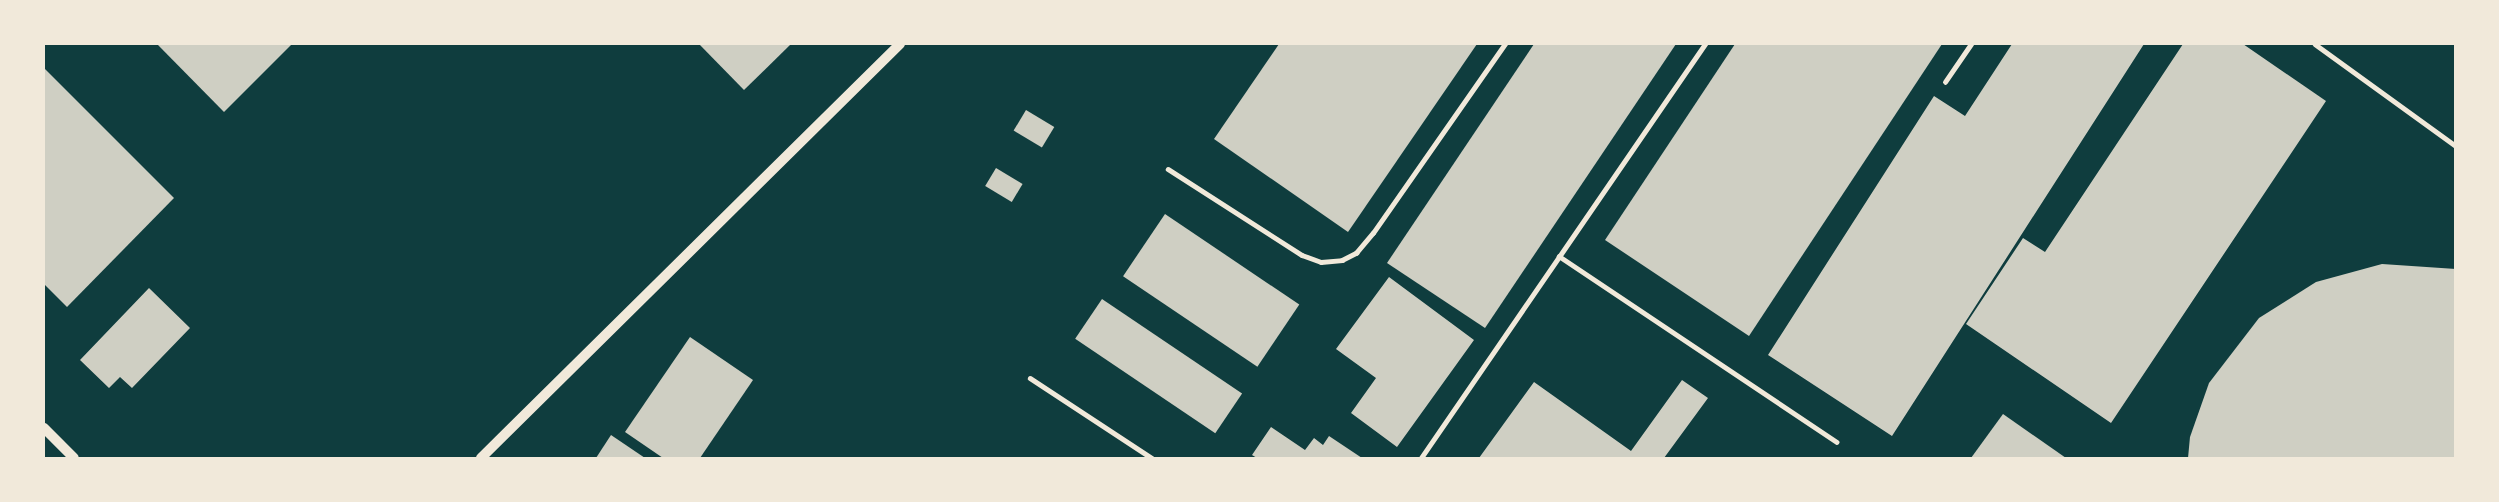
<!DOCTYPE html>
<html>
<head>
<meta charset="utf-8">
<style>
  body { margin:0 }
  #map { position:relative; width:2499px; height:502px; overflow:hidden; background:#0f3d3e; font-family:"Times New Roman",serif }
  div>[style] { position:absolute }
  .building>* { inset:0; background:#cfcfc3; transform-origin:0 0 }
  .service>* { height:4.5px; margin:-2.25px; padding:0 2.25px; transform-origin:2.25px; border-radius:2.25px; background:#f1e9da }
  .tertiary>* { height:10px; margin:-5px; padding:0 5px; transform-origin:5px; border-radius:5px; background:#f1e9da }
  span { translate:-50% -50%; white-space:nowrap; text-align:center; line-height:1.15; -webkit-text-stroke:4.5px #f1e9da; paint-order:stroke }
  .frame { position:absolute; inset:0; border:45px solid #f1e9da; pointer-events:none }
</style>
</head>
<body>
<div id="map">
  <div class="building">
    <i style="clip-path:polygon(157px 44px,292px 44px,224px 112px)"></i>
    <i style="clip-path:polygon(699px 44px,791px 44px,744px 90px)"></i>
    <i style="clip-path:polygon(1279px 44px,1477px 44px,1348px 232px,1214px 139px)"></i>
    <i style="clip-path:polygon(1534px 44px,1676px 44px,1485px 328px,1387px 263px)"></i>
    <i style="clip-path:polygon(1735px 44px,1942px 44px,1749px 336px,1605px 240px)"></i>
    <i style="clip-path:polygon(2012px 44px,2144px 44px,1892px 436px,1768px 355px,1934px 96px,1965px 116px)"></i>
    <i style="clip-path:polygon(2183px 44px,2243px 44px,2326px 101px,2111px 423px,1966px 324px,2023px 238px,2045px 252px)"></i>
    <i style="clip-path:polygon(44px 68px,174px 198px,67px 307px,44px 284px)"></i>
    <i style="left:1026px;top:110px;width:33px;height:24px;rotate:31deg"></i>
    <i style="left:996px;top:168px;width:31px;height:21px;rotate:31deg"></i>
    <i style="left:1165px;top:214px;width:162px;height:75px;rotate:34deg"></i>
    <i style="clip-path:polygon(2382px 264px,2456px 269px,2456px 458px,2188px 458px,2190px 437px,2209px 383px,2259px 318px,2316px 282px)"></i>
    <i style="clip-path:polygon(1389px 277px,1474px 340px,1397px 447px,1351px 413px,1376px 378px,1336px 349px)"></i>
    <i style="clip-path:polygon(149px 288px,190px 328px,132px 388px,120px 377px,109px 388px,80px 360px)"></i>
    <i style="left:1102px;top:299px;width:169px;height:48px;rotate:34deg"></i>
    <i style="clip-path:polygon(690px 337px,753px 380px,700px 458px,663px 458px,625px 432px)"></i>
    <i style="clip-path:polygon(1682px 380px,1708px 398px,1664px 458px,1479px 458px,1534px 382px,1631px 451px)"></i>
    <i style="clip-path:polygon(2003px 414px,2066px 458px,1971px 458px)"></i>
    <i style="clip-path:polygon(1271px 427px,1305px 450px,1314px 438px,1323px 445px,1329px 436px,1362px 458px,1257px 458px,1252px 455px)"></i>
    <i style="clip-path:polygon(611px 435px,645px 458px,596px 458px)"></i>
  </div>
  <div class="service">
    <i style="left:2315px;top:44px;width:174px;rotate:35.9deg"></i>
    <i style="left:1945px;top:82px;width:46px;rotate:-55.6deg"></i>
    <i style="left:1168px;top:169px;width:159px;rotate:32.7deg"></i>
    <i style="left:1302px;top:255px;width:20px;rotate:20deg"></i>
    <i style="left:1321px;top:262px;width:21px;rotate:-5deg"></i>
    <i style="left:1342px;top:260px;width:16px;rotate:-27deg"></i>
    <i style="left:1356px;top:253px;width:26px;rotate:-50deg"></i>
    <i style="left:1373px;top:233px;width:231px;rotate:-55.1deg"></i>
    <i style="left:1559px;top:256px;width:334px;rotate:33.8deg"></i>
    <i style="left:1030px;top:378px;width:146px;rotate:33.3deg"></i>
    <i style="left:1421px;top:458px;width:502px;rotate:-55.55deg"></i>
  </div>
  <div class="tertiary">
    <i style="left:44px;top:428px;width:42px;rotate:45deg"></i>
    <i style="left:481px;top:458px;width:589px;rotate:-44.66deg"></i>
  </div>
  <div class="frame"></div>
</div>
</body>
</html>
